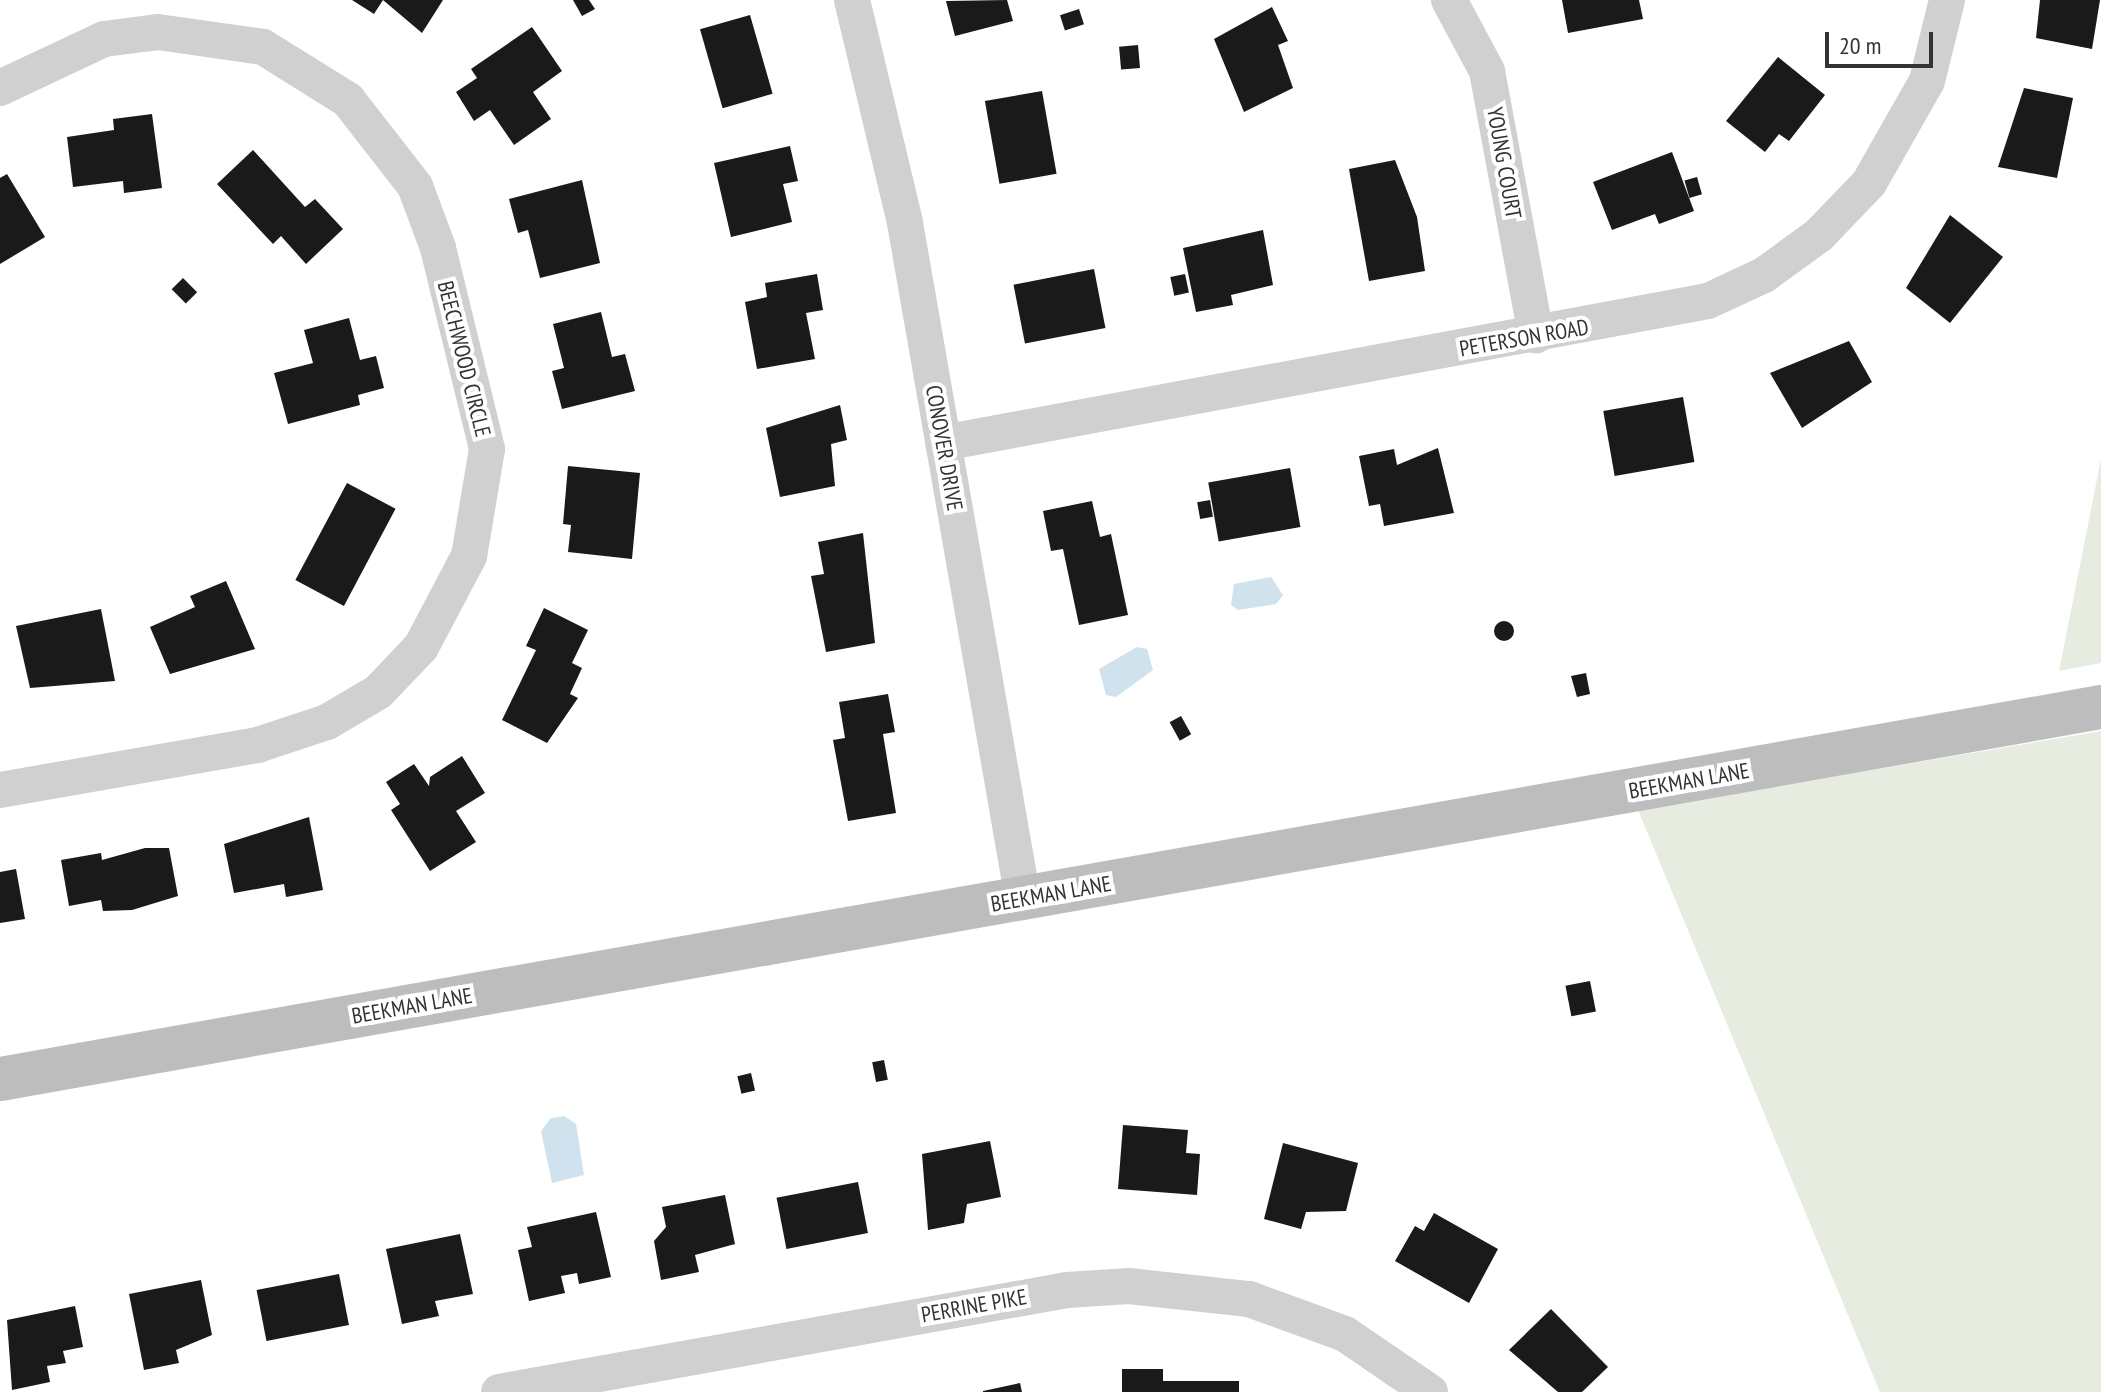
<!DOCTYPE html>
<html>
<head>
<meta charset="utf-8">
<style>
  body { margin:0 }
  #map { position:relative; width:2101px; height:1392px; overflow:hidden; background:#fff; font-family:"PT Sans Narrow",sans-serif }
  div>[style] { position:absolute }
  .green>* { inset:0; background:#e6ecdf }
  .water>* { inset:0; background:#cfe2ee }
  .building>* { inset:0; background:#1a1a1a; transform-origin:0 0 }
  .round { border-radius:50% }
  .street>* { height:36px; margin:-18px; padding:0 18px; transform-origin:18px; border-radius:18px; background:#d0d0d0 }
  .secondary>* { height:44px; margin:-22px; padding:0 22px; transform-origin:22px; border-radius:22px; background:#bdbdbd }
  span { translate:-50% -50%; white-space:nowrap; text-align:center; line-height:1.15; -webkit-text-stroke:8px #fff; paint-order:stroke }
  .street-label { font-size:22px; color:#333 }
  .scale { position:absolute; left:1825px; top:32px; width:108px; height:36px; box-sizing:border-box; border:4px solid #333; border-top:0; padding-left:10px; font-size:24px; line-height:28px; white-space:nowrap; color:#333; -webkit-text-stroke:6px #fff; paint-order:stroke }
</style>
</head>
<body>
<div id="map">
  <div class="green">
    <i style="clip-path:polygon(2101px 459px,2101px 663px,2059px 671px)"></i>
    <i style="clip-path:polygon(2101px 731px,2101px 1392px,1880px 1392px,1638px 810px)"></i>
  </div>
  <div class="water">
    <i style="clip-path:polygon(1271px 577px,1283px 595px,1276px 604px,1238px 610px,1231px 605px,1234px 584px)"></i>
    <i style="clip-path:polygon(1137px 647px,1147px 649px,1153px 670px,1116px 697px,1106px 695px,1099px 669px)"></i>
    <i style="clip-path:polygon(564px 1116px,576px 1124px,584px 1175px,552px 1183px,541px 1131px,551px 1118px)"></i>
  </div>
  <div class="building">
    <i style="clip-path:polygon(352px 0,443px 0,422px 33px,383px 0,374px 14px)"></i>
    <i style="clip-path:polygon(573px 0,589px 0,595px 9px,582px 16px)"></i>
    <i style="clip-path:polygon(1007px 0,1013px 21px,955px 36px,946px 1px)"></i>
    <i style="clip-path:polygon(1562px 0,1639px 0,1643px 19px,1568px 33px)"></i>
    <i style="clip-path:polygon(2040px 0,2100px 0,2092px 49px,2036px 38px)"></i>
    <i style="clip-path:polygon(1272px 7px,1288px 41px,1278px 45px,1293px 88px,1244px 112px,1214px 39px)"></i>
    <i style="left:1079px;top:9px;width:16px;height:20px;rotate:72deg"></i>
    <i style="left:750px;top:15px;width:82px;height:52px;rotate:74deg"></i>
    <i style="clip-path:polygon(532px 27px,562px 71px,533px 92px,551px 119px,514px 145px,490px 110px,474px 121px,456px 92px,477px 78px,471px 69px)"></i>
    <i style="left:1138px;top:45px;width:23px;height:19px;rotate:85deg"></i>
    <i style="clip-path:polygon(1778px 57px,1825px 95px,1789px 141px,1779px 134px,1765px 152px,1726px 121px)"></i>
    <i style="clip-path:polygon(2024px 88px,2073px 98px,2057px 178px,1998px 167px)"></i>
    <i style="left:1042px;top:91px;width:84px;height:58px;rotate:80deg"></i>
    <i style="clip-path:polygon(152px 114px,162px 188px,124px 193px,123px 181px,73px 187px,67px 137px,114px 130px,113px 119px)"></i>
    <i style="clip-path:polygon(790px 146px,798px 181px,783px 184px,792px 222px,731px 237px,714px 163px)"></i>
    <i style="clip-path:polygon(253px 150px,305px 207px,315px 199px,343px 229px,306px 264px,281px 236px,273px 244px,217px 184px)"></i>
    <i style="clip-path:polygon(1672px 152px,1694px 211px,1659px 224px,1655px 214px,1612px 230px,1593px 182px)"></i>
    <i style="clip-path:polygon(1395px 160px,1417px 217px,1425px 271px,1369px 281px,1349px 169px)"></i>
    <i style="clip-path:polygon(7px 174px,45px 237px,0 264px,0 178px)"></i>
    <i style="left:1697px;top:177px;width:18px;height:13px;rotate:74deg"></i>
    <i style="clip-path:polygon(582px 180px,600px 263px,540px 278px,528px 230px,518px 233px,509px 199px)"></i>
    <i style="clip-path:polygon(1950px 215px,2003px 257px,1950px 323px,1906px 288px)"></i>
    <i style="clip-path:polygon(1263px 230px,1273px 285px,1231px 295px,1233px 305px,1196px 312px,1183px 248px)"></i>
    <i style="left:1094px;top:269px;width:60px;height:82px;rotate:79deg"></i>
    <i style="clip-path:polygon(817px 274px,823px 310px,806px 313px,815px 359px,757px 369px,745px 302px,767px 297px,765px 283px)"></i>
    <i style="left:1185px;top:274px;width:19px;height:15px;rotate:78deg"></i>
    <i style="left:183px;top:278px;width:20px;height:16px;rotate:45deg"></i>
    <i style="clip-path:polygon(601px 312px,612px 357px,625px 354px,635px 391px,562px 409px,552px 371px,564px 368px,553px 324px)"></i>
    <i style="clip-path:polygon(349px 318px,360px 360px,376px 356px,384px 388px,358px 395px,360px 405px,288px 424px,274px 373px,313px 363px,304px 330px)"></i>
    <i style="clip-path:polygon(1849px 341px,1872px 382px,1802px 428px,1770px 373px)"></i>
    <i style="left:1683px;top:397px;width:66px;height:81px;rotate:80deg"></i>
    <i style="clip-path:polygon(840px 405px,847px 440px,831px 444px,835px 486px,780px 497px,766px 428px)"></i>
    <i style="clip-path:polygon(1438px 448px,1454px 513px,1384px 526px,1380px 504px,1369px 506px,1359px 456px,1394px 449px,1397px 465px)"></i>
    <i style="clip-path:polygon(568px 466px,640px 473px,632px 559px,568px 552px,571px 525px,563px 524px)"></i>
    <i style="left:1290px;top:468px;width:60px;height:83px;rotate:80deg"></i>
    <i style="left:347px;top:483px;width:55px;height:110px;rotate:28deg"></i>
    <i style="left:1210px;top:500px;width:17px;height:13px;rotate:80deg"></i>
    <i style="clip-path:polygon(1092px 501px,1100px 537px,1111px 534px,1128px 615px,1079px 625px,1063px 549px,1051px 551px,1043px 511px)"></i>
    <i style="clip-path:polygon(863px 533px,875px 643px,826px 652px,811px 576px,824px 574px,818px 542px)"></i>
    <i style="clip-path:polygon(226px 581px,255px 649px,170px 674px,150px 627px,195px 607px,190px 596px)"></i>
    <i style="clip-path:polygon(544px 608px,588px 630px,572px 663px,582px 668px,570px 694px,578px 698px,547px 743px,502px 720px,536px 650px,526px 646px)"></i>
    <i style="clip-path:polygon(101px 609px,115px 681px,30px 688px,16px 626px)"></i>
    <i class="round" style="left:1494px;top:621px;width:20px;height:20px"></i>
    <i style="clip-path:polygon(1586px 673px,1590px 694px,1577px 697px,1571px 676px)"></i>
    <i style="clip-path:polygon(888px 694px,895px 732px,883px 734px,896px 813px,848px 821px,833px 740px,845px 738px,839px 702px)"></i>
    <i style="left:1181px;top:716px;width:21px;height:13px;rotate:61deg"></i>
    <i style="clip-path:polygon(462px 756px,485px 793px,456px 811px,476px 842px,430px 871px,391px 810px,400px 804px,386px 782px,414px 764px,429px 786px,430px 777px)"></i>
    <i style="clip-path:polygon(309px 817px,323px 890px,286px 897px,284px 884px,234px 893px,224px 844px)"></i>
    <i style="clip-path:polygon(145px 848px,169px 848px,178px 896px,132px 910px,103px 911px,101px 900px,69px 906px,61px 860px,101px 853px,102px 860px)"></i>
    <i style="clip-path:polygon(16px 869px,25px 919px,0 923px,0 872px)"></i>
    <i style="left:1590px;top:981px;width:31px;height:25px;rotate:79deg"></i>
    <i style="left:884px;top:1060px;width:20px;height:12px;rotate:79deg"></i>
    <i style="left:751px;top:1073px;width:18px;height:14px;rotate:77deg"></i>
    <i style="clip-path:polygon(1123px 1125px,1188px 1130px,1186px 1153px,1200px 1154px,1197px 1195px,1118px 1189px)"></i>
    <i style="clip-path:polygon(990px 1141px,1001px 1197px,967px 1204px,964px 1223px,928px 1230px,922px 1154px)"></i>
    <i style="clip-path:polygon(1283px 1143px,1358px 1163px,1346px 1211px,1306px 1212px,1301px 1229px,1264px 1219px)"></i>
    <i style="left:858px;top:1182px;width:52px;height:83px;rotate:79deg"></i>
    <i style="clip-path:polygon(725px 1195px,735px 1244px,695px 1255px,699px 1272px,661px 1280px,654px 1241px,666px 1227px,662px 1207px)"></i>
    <i style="clip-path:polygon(596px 1212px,611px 1277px,579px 1284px,577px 1273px,561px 1276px,565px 1293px,529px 1301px,518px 1250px,532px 1247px,527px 1227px)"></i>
    <i style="clip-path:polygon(1434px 1213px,1498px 1249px,1469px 1303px,1395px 1261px,1415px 1226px,1424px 1231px)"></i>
    <i style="clip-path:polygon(460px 1234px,473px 1294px,435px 1301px,439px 1316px,402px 1324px,386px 1249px)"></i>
    <i style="left:339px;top:1274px;width:52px;height:84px;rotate:79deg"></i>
    <i style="clip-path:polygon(201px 1280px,212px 1335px,176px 1350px,179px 1363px,144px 1370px,129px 1294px)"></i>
    <i style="clip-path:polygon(75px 1306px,83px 1347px,63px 1351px,66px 1363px,47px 1366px,50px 1382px,12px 1390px,7px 1320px)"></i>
    <i style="clip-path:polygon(1551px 1309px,1608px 1367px,1582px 1392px,1558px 1392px,1509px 1350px)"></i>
    <i style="clip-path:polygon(1122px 1369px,1163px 1369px,1163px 1381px,1239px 1381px,1239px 1392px,1122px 1392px)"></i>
    <i style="clip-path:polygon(1020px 1383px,1022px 1392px,983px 1392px,983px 1391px)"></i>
  </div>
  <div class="street">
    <i style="left:852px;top:0;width:229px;rotate:76.6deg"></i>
    <i style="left:905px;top:223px;width:686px;rotate:80.1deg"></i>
    <i style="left:1449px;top:0;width:81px;rotate:61.8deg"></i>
    <i style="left:1487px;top:71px;width:269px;rotate:79.5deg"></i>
    <i style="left:0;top:88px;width:115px;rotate:-25.2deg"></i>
    <i style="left:104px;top:39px;width:54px;rotate:-7.4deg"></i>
    <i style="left:158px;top:32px;width:106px;rotate:8.1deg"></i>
    <i style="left:263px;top:47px;width:100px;rotate:31.9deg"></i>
    <i style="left:348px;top:100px;width:109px;rotate:52.1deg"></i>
    <i style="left:415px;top:186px;width:66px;rotate:69.6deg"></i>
    <i style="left:438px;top:248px;width:207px;rotate:76.3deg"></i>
    <i style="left:487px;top:449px;width:109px;rotate:99.5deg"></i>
    <i style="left:469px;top:556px;width:103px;rotate:117.8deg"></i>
    <i style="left:421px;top:647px;width:62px;rotate:133.7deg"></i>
    <i style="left:378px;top:692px;width:59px;rotate:149.5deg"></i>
    <i style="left:327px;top:722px;width:73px;rotate:161.6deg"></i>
    <i style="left:258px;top:745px;width:262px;rotate:170.1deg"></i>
    <i style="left:943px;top:443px;width:778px;rotate:-10.52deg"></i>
    <i style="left:1708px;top:301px;width:62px;rotate:-24.9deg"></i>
    <i style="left:1764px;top:275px;width:68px;rotate:-36deg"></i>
    <i style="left:1819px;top:235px;width:72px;rotate:-46.1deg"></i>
    <i style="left:1869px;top:183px;width:117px;rotate:-60.4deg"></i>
    <i style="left:1927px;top:81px;width:83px;rotate:-76.1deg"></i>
    <i style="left:499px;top:1392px;width:577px;rotate:-10.18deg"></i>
    <i style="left:1067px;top:1290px;width:62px;rotate:-3.7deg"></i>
    <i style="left:1129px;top:1286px;width:121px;rotate:6.2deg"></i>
    <i style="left:1249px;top:1299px;width:102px;rotate:20deg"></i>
    <i style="left:1345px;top:1334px;width:103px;rotate:34.3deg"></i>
  </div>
  <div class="secondary">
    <i style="left:0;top:1079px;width:2134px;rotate:-10.04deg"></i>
  </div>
  <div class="street-label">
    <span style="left:1504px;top:163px;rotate:80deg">YOUNG COURT</span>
    <span style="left:1524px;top:338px;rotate:-10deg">PETERSON ROAD</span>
    <span style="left:464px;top:359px;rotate:76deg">BEECHWOOD CIRCLE</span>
    <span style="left:944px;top:448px;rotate:80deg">CONOVER DRIVE</span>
    <span style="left:1689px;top:781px;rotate:-10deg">BEEKMAN LANE</span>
    <span style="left:1051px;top:894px;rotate:-10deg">BEEKMAN LANE</span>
    <span style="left:412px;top:1006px;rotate:-10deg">BEEKMAN LANE</span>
    <span style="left:974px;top:1306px;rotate:-10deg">PERRINE PIKE</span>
  </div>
  <div class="scale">20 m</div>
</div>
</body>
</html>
